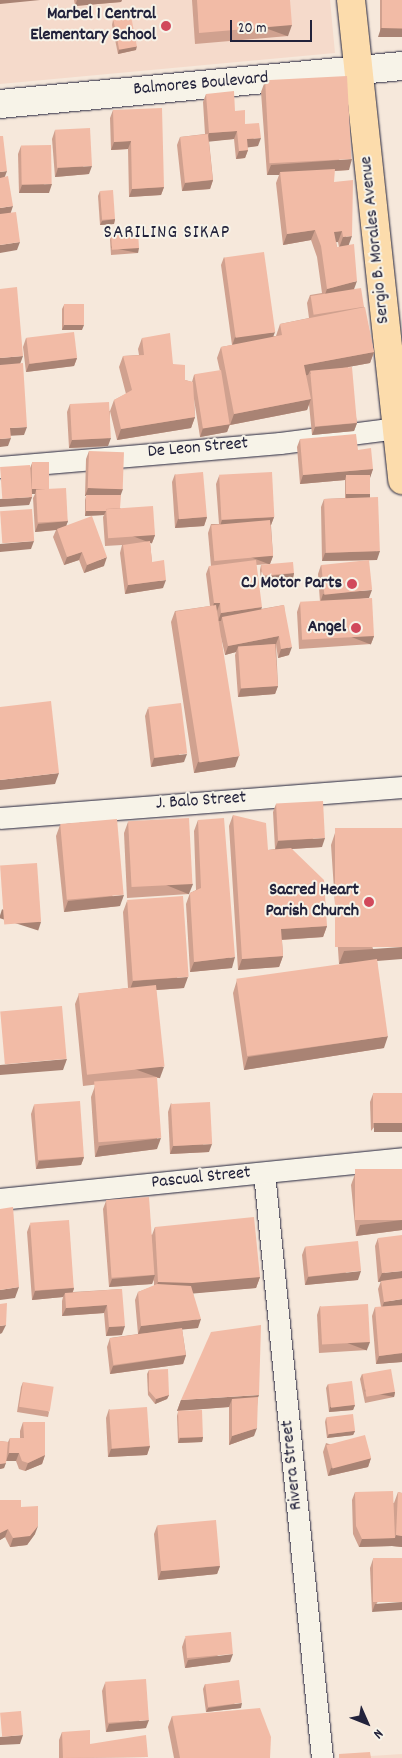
<!DOCTYPE html>
<html>
<head>
<meta charset="utf-8">
<style>
  body { margin:0 }
  #map { position:relative; width:402px; height:1758px; overflow:hidden; background:#f6e8db; font-family:Dekko,sans-serif }
  div>[style] { position:absolute }
  .built>* { inset:0; background:#f5dacb }
  .roads { filter:drop-shadow(0 0 1px #22223b) drop-shadow(0 0 1px #22223b) }
  .minor>* { height:21px; margin:-10.5px; padding:0 10.5px; transform-origin:10.5px; border-radius:10.5px; background:#f7f3e8 }
  .secondary>* { height:28px; margin:-14px; padding:0 14px; transform-origin:14px; border-radius:14px; background:#f7f3e8 }
  .primary>* { height:28px; margin:-14px; padding:0 14px; transform-origin:14px; border-radius:14px; background:#fcdcac }
  .wall>* { inset:0; background:#d0a18f; transform-origin:0 0 }
  .shaded-wall>* { inset:0; background:#a98374; transform-origin:0 0 }
  .building>* { inset:0; background:#f2bba6; transform-origin:0 0 }
  .dots>* { width:14px; height:14px; translate:-50% -50%; box-sizing:border-box; border:2px solid #f7f3e8; border-radius:50% }
  span { translate:-50% -50%; white-space:nowrap; text-align:center; line-height:1.15; -webkit-text-stroke:4px #f7f3e8; paint-order:stroke }
  .poi-label { font-size:18px; color:#22223b; font-weight:700 }
  .right { translate:-100% -50%; text-align:right }
  .street-label { font-size:18px; color:#22223b }
  .neighbourhood-label { font-size:19px; color:#22223b; letter-spacing:1px }
  .north { position:absolute; left:342px; top:1698px; width:50px; height:50px; -webkit-text-stroke:4px #f7f3e8; paint-order:stroke; rotate:134deg; font-size:14px; font-weight:700; line-height:20px; text-align:center; color:#22223b }
  .north::after { content:''; display:block; margin:auto; width:18px; height:22px; background:#22223b; clip-path:polygon(50% 0,100% 100%,50% 72%,0 100%) }
  .scale { position:absolute; left:230px; top:20px; width:82px; height:22px; box-sizing:border-box; border:2px solid #22223b; border-top:0; padding-left:6px; font-size:15px; line-height:18px; white-space:nowrap; color:#22223b; -webkit-text-stroke:4px #f7f3e8; paint-order:stroke }
</style>
</head>
<body>
<div id="map">
  <div class="built">
    <i style="clip-path:polygon(0 0,330px 0,335px 53px,0 84px)"></i>
    <i style="clip-path:polygon(402px 1754px,402px 1758px,340px 1758px)"></i>
  </div>
  <div class="roads">
    <div class="minor">
      <i style="left:0;top:467px;width:281px;rotate:-4.9deg"></i>
      <i style="left:280px;top:443px;width:118px;rotate:-7.3deg"></i>
      <i style="left:0;top:818px;width:403px;rotate:-4.4deg"></i>
      <i style="left:264px;top:1173px;width:588px;rotate:84.34deg"></i>
      <i style="left:0;top:1199px;width:404px;rotate:-5.8deg"></i>
    </div>
    <div class="secondary">
      <i style="left:0;top:104px;width:404px;rotate:-5.4deg"></i>
    </div>
    <div class="primary">
      <i style="left:351px;top:0;width:483px;rotate:83.9deg"></i>
    </div>
  </div>
  <div class="wall">
    <i style="clip-path:polygon(74px 0,122px 0,121px 2px,75px 6px)"></i>
    <i style="clip-path:polygon(192px 0,290px 0,288px 36px,195px 44px)"></i>
    <i style="left:380px;top:0;width:22px;height:37px"></i>
    <i style="clip-path:polygon(113px 20px,136px 50px,118px 54px,112px 25px)"></i>
    <i style="clip-path:polygon(evenodd,265px 81px,349px 170px,334px 171px,334px 182px,348px 245px,354px 289px,364px 307px,374px 352px,370px 363px,348px 367px,357px 423px,354px 431px,312px 435px,309px 404px,307px 410px,230px 425px,230px 424px,227px 432px,200px 437px,194px 399px,195px 417px,191px 428px,117px 440px,110px 411px,108px 446px,69px 448px,67px 412px,70px 404px,110px 411px,114px 400px,126px 394px,119px 367px,123px 356px,139px 355px,138px 349px,142px 338px,173px 364px,185px 380px,192px 382px,194px 375px,220px 371px,217px 358px,221px 347px,232px 345px,221px 265px,224px 257px,273px 336px,276px 336px,280px 324px,309px 318px,307px 303px,310px 295px,322px 293px,317px 257px,311px 240px,283px 245px,276px 183px,279px 175px,267px 175px,261px 92px,265px 81px,336px 242px,338px 242px,339px 247px,337px 247px,336px 242px)"></i>
    <i style="clip-path:polygon(206px 94px,235px 111px,245px 124px,258px 146px,247px 147px,248px 150px,245px 158px,236px 159px,234px 139px,209px 141px,213px 180px,210px 189px,182px 191px,177px 145px,180px 137px,205px 134px,203px 102px)"></i>
    <i style="clip-path:polygon(113px 110px,164px 187px,161px 195px,129px 197px,128px 149px,111px 150px,110px 118px)"></i>
    <i style="clip-path:polygon(55px 130px,89px 174px,55px 177px,52px 139px)"></i>
    <i style="clip-path:polygon(21px 146px,49px 193px,19px 193px,18px 154px)"></i>
    <i style="clip-path:polygon(100px 191px,115px 219px,114px 224px,100px 225px,98px 196px)"></i>
    <i style="clip-path:polygon(111px 235px,138px 253px,111px 255px,110px 240px)"></i>
    <i style="clip-path:polygon(64px 305px,82px 330px,62px 330px,62px 309px)"></i>
    <i style="clip-path:polygon(26px 338px,77px 358px,74px 366px,26px 372px,23px 347px)"></i>
    <i style="clip-path:polygon(300px 439px,358px 450px,373px 469px,370px 477px,370px 494px,369px 497px,377px 560px,322px 561px,321px 507px,324px 499px,345px 498px,345px 480px,300px 484px,297px 447px)"></i>
    <i style="clip-path:polygon(89px 451px,120px 495px,120px 508px,155px 535px,152px 543px,150px 543px,152px 562px,163px 588px,125px 594px,120px 553px,122px 545px,105px 546px,103px 517px,104px 515px,85px 516px,85px 500px,86px 496px,85px 496px,86px 459px)"></i>
    <i style="clip-path:polygon(32px 463px,49px 489px,68px 521px,66px 525px,104px 566px,84px 573px,79px 560px,64px 565px,53px 537px,56px 530px,35px 532px,33px 498px,35px 494px,32px 494px,32px 497px,29px 505px,30px 468px)"></i>
    <i style="clip-path:polygon(175px 474px,207px 517px,204px 526px,175px 528px,172px 482px)"></i>
    <i style="clip-path:polygon(219px 476px,274px 517px,271px 525px,273px 556px,270px 564px,256px 565px,261px 609px,284px 605px,289px 655px,278px 658px,276px 644px,278px 686px,275px 694px,238px 697px,235px 655px,236px 652px,225px 655px,221px 637px,235px 767px,194px 773px,171px 622px,175px 611px,210px 606px,206px 574px,209px 566px,211px 566px,208px 533px,211px 524px,219px 524px,216px 484px)"></i>
    <i style="clip-path:polygon(261px 565px,294px 573px,293px 578px,261px 581px,260px 570px)"></i>
    <i style="clip-path:polygon(321px 565px,369px 598px,346px 600px,374px 636px,371px 644px,299px 649px,297px 612px,300px 603px,320px 602px,318px 574px)"></i>
    <i style="clip-path:polygon(148px 708px,184px 762px,151px 767px,145px 716px)"></i>
    <i style="clip-path:polygon(276px 804px,322px 847px,292px 849px,327px 926px,323px 937px,282px 940px,283px 956px,279px 967px,238px 970px,229px 826px,233px 815px,268px 850px,275px 849px,273px 812px)"></i>
    <i style="clip-path:polygon(198px 820px,232px 968px,190px 972px,186px 904px,190px 893px,196px 890px,194px 831px)"></i>
    <i style="clip-path:polygon(128px 822px,189px 894px,127px 898px,124px 833px)"></i>
    <i style="clip-path:polygon(60px 825px,120px 906px,64px 912px,56px 836px)"></i>
    <i style="clip-path:polygon(335px 833px,377px 961px,384px 1048px,244px 1070px,233px 993px,237px 980px,353px 963px,339px 964px,331px 845px)"></i>
    <i style="clip-path:polygon(127px 901px,184px 988px,156px 990px,160px 1078px,157px 1078px,157px 1149px,95px 1157px,91px 1097px,95px 1086px,127px 1081px,83px 1086px,75px 1004px,79px 994px,128px 988px,123px 912px)"></i>
    <i style="clip-path:polygon(402px 1093px,371px 1131px,370px 1102px,373px 1094px)"></i>
    <i style="clip-path:polygon(171px 1103px,209px 1152px,170px 1154px,168px 1112px)"></i>
    <i style="clip-path:polygon(34px 1105px,84px 1157px,81px 1165px,36px 1169px,31px 1114px)"></i>
    <i style="clip-path:polygon(402px 1169px,402px 1230px,356px 1236px,351px 1185px,355px 1174px)"></i>
    <i style="clip-path:polygon(106px 1201px,152px 1235px,155px 1227px,260px 1277px,256px 1288px,193px 1293px,198px 1328px,182px 1329px,186px 1355px,183px 1364px,110px 1374px,107px 1347px,110px 1338px,138px 1334px,135px 1300px,138px 1292px,154px 1286px,154px 1280px,152px 1284px,109px 1287px,103px 1209px)"></i>
    <i style="clip-path:polygon(30px 1224px,74px 1288px,73px 1292px,122px 1289px,122px 1335px,106px 1336px,104px 1313px,62px 1316px,62px 1301px,63px 1297px,32px 1300px,27px 1232px)"></i>
    <i style="clip-path:polygon(378px 1238px,402px 1362px,376px 1364px,372px 1316px,375px 1307px,381px 1307px,378px 1289px,381px 1281px,378px 1282px,375px 1246px)"></i>
    <i style="clip-path:polygon(305px 1247px,358px 1280px,305px 1285px,302px 1255px)"></i>
    <i style="clip-path:polygon(320px 1306px,367px 1350px,319px 1353px,317px 1315px)"></i>
    <i style="clip-path:polygon(149px 1370px,169px 1395px,167px 1399px,155px 1404px,148px 1395px,147px 1374px)"></i>
    <i style="clip-path:polygon(362px 1374px,395px 1392px,394px 1397px,365px 1403px,360px 1379px)"></i>
    <i style="clip-path:polygon(23px 1382px,49px 1412px,48px 1417px,17px 1412px,21px 1387px)"></i>
    <i style="clip-path:polygon(328px 1384px,355px 1405px,353px 1410px,329px 1412px,326px 1388px)"></i>
    <i style="clip-path:polygon(258px 1397px,254px 1436px,229px 1445px,229px 1407px,177px 1411px,181px 1400px)"></i>
    <i style="clip-path:polygon(109px 1409px,150px 1446px,147px 1455px,108px 1457px,106px 1418px)"></i>
    <i style="clip-path:polygon(178px 1412px,203px 1437px,202px 1442px,178px 1443px,177px 1416px)"></i>
    <i style="clip-path:polygon(326px 1418px,355px 1431px,353px 1435px,327px 1438px,325px 1422px)"></i>
    <i style="clip-path:polygon(23px 1422px,45px 1455px,42px 1464px,25px 1471px,19px 1469px,16px 1461px,6px 1461px,4px 1468px,0 1469px,0 1441px,8px 1442px,10px 1438px,20px 1438px,20px 1431px)"></i>
    <i style="clip-path:polygon(326px 1443px,371px 1458px,368px 1467px,328px 1476px,323px 1452px)"></i>
    <i style="clip-path:polygon(355px 1492px,394px 1503px,398px 1492px,402px 1493px,402px 1547px,392px 1546px,359px 1547px,353px 1534px,352px 1500px)"></i>
    <i style="clip-path:polygon(0 1500px,21px 1507px,35px 1534px,27px 1545px,10px 1547px,5px 1537px,0 1540px)"></i>
    <i style="clip-path:polygon(157px 1526px,220px 1566px,217px 1574px,158px 1580px,154px 1534px)"></i>
    <i style="clip-path:polygon(402px 1558px,372px 1612px,370px 1568px,373px 1559px)"></i>
    <i style="clip-path:polygon(185px 1638px,230px 1662px,185px 1668px,182px 1647px)"></i>
    <i style="clip-path:polygon(105px 1683px,146px 1728px,106px 1732px,102px 1691px)"></i>
    <i style="clip-path:polygon(205px 1684px,241px 1708px,206px 1712px,203px 1689px)"></i>
    <i style="clip-path:polygon(172px 1716px,270px 1758px,174px 1758px,168px 1727px)"></i>
    <i style="clip-path:polygon(62px 1732px,90px 1744px,148px 1757px,59px 1758px,59px 1740px)"></i>
  </div>
  <div class="shaded-wall">
    <i style="clip-path:polygon(0 0,40px 0,0 4px)"></i>
    <i style="clip-path:polygon(77px 0,122px 0,121px 2px,75px 6px)"></i>
    <i style="left:292px;top:25px;width:12px;height:93px;rotate:110deg"></i>
    <i style="clip-path:polygon(381px 28px,402px 29px,402px 37px,378px 37px)"></i>
    <i style="clip-path:polygon(137px 46px,136px 50px,118px 54px,119px 49px)"></i>
    <i style="clip-path:polygon(237px 131px,234px 139px,206px 142px,209px 133px)"></i>
    <i style="clip-path:polygon(261px 138px,258px 146px,244px 148px,247px 139px)"></i>
    <i style="clip-path:polygon(131px 141px,128px 149px,111px 150px,114px 142px)"></i>
    <i style="clip-path:polygon(248px 150px,245px 158px,236px 159px,239px 151px)"></i>
    <i style="clip-path:polygon(352px 159px,349px 170px,280px 174px,280px 172px,279px 175px,267px 175px,271px 165px)"></i>
    <i style="clip-path:polygon(92px 166px,89px 174px,55px 177px,58px 168px)"></i>
    <i style="clip-path:polygon(7px 171px,4px 179px,0 180px,0 172px)"></i>
    <i style="clip-path:polygon(213px 180px,210px 189px,182px 191px,185px 183px)"></i>
    <i style="clip-path:polygon(52px 184px,49px 193px,19px 193px,22px 185px)"></i>
    <i style="clip-path:polygon(164px 187px,161px 195px,129px 197px,132px 189px)"></i>
    <i style="clip-path:polygon(13px 206px,10px 215px,0 216px,0 208px)"></i>
    <i style="clip-path:polygon(115px 219px,114px 224px,100px 225px,102px 221px)"></i>
    <i style="clip-path:polygon(315px 230px,311px 240px,283px 245px,287px 234px)"></i>
    <i style="clip-path:polygon(342px 231px,338px 242px,330px 243px,334px 232px)"></i>
    <i style="clip-path:polygon(352px 236px,348px 247px,339px 248px,343px 237px)"></i>
    <i style="clip-path:polygon(20px 242px,17px 250px,0 253px,0 245px)"></i>
    <i style="left:139px;top:248px;width:5px;height:27px;rotate:101deg"></i>
    <i style="clip-path:polygon(357px 281px,353px 292px,323px 300px,327px 289px)"></i>
    <i style="clip-path:polygon(64px 325px,84px 325px,82px 330px,62px 330px)"></i>
    <i style="clip-path:polygon(275px 332px,272px 340px,232px 346px,235px 337px)"></i>
    <i style="clip-path:polygon(374px 352px,370px 363px,310px 374px,310px 371px,308px 375px,300px 376px,304px 365px)"></i>
    <i style="clip-path:polygon(23px 356px,19px 367px,0 369px,0 358px)"></i>
    <i style="clip-path:polygon(77px 358px,74px 366px,26px 372px,29px 364px)"></i>
    <i style="clip-path:polygon(311px 399px,307px 410px,230px 425px,234px 414px)"></i>
    <i style="clip-path:polygon(195px 417px,191px 428px,117px 440px,121px 429px)"></i>
    <i style="clip-path:polygon(357px 423px,354px 431px,312px 435px,315px 427px)"></i>
    <i style="clip-path:polygon(230px 424px,227px 432px,200px 437px,203px 428px)"></i>
    <i style="clip-path:polygon(27px 427px,24px 435px,7px 436px,10px 428px)"></i>
    <i style="clip-path:polygon(11px 438px,8px 446px,0 447px,0 439px)"></i>
    <i style="clip-path:polygon(111px 438px,108px 446px,69px 448px,72px 440px)"></i>
    <i style="clip-path:polygon(373px 469px,370px 478px,346px 476px,345px 480px,300px 484px,303px 475px)"></i>
    <i style="clip-path:polygon(88px 488px,123px 489px,120px 497px,85px 496px)"></i>
    <i style="clip-path:polygon(32px 489px,49px 489px,36px 490px,35px 494px,30px 494px)"></i>
    <i style="left:346px;top:494px;width:24px;height:5px"></i>
    <i style="clip-path:polygon(32px 497px,29px 505px,0 507px,0 499px)"></i>
    <i style="clip-path:polygon(86px 511px,106px 511px,104px 515px,85px 516px)"></i>
    <i style="clip-path:polygon(207px 517px,204px 526px,175px 528px,178px 519px)"></i>
    <i style="clip-path:polygon(274px 517px,271px 525px,219px 529px,222px 520px)"></i>
    <i style="clip-path:polygon(68px 521px,65px 529px,35px 532px,38px 524px)"></i>
    <i style="left:155px;top:535px;width:9px;height:47px;rotate:111deg"></i>
    <i style="clip-path:polygon(34px 541px,31px 549px,0 552px,0 544px)"></i>
    <i style="clip-path:polygon(380px 551px,377px 560px,322px 561px,325px 553px)"></i>
    <i style="clip-path:polygon(82px 552px,79px 560px,64px 565px,67px 557px)"></i>
    <i style="left:273px;top:556px;width:9px;height:59px;rotate:111deg"></i>
    <i style="clip-path:polygon(107px 557px,104px 566px,84px 573px,87px 565px)"></i>
    <i style="clip-path:polygon(294px 573px,293px 578px,261px 581px,263px 577px)"></i>
    <i style="clip-path:polygon(166px 580px,163px 588px,125px 594px,128px 585px)"></i>
    <i style="clip-path:polygon(372px 590px,369px 598px,320px 603px,323px 594px)"></i>
    <i style="clip-path:polygon(214px 603px,220px 603px,217px 611px,211px 612px)"></i>
    <i style="clip-path:polygon(262px 607px,259px 616px,222px 617px,221px 621px,218px 621px,221px 613px)"></i>
    <i style="clip-path:polygon(279px 636px,276px 644px,238px 647px,236px 652px,225px 655px,228px 646px)"></i>
    <i style="left:374px;top:636px;width:9px;height:72px;rotate:111deg"></i>
    <i style="clip-path:polygon(292px 647px,289px 655px,278px 658px,281px 649px)"></i>
    <i style="clip-path:polygon(278px 686px,275px 694px,238px 697px,241px 688px)"></i>
    <i style="clip-path:polygon(187px 754px,184px 762px,151px 767px,154px 758px)"></i>
    <i style="clip-path:polygon(239px 756px,235px 767px,194px 773px,198px 762px)"></i>
    <i style="clip-path:polygon(59px 773px,55px 784px,0 790px,0 780px)"></i>
    <i style="clip-path:polygon(325px 838px,322px 847px,275px 850px,278px 841px)"></i>
    <i style="left:193px;top:884px;width:11px;height:62px;rotate:112deg"></i>
    <i style="clip-path:polygon(124px 895px,120px 906px,64px 912px,68px 901px)"></i>
    <i style="left:41px;top:922px;width:9px;height:41px;rotate:108deg"></i>
    <i style="clip-path:polygon(327px 926px,323px 937px,277px 940px,281px 929px)"></i>
    <i style="clip-path:polygon(402px 947px,402px 959px,339px 964px,344px 951px)"></i>
    <i style="clip-path:polygon(283px 956px,279px 967px,238px 970px,242px 959px)"></i>
    <i style="clip-path:polygon(235px 957px,232px 968px,190px 972px,194px 962px)"></i>
    <i style="clip-path:polygon(188px 977px,184px 988px,129px 992px,133px 981px)"></i>
    <i style="clip-path:polygon(388px 1036px,384px 1048px,244px 1070px,248px 1057px)"></i>
    <i style="clip-path:polygon(67px 1059px,63px 1070px,0 1075px,0 1065px)"></i>
    <i style="left:164px;top:1067px;width:12px;height:77px;rotate:110deg"></i>
    <i style="left:374px;top:1123px;width:28px;height:9px"></i>
    <i style="clip-path:polygon(161px 1138px,157px 1149px,95px 1157px,99px 1146px)"></i>
    <i style="clip-path:polygon(212px 1144px,209px 1152px,170px 1154px,173px 1146px)"></i>
    <i style="clip-path:polygon(84px 1157px,81px 1165px,36px 1169px,39px 1161px)"></i>
    <i style="clip-path:polygon(402px 1220px,402px 1230px,356px 1236px,360px 1225px)"></i>
    <i style="clip-path:polygon(361px 1271px,358px 1280px,305px 1285px,308px 1277px)"></i>
    <i style="clip-path:polygon(402px 1271px,402px 1279px,378px 1282px,382px 1273px)"></i>
    <i style="clip-path:polygon(155px 1275px,152px 1284px,109px 1287px,112px 1279px)"></i>
    <i style="clip-path:polygon(260px 1277px,256px 1288px,188px 1294px,154px 1293px,158px 1282px)"></i>
    <i style="clip-path:polygon(19px 1287px,15px 1298px,0 1300px,0 1290px)"></i>
    <i style="clip-path:polygon(74px 1288px,71px 1297px,65px 1293px,63px 1297px,32px 1300px,35px 1291px)"></i>
    <i style="clip-path:polygon(402px 1299px,402px 1307px,381px 1310px,384px 1302px)"></i>
    <i style="clip-path:polygon(107px 1305px,104px 1313px,62px 1316px,66px 1308px)"></i>
    <i style="clip-path:polygon(201px 1319px,198px 1328px,138px 1334px,141px 1326px)"></i>
    <i style="clip-path:polygon(6px 1325px,2px 1333px,0 1334px,0 1326px)"></i>
    <i style="clip-path:polygon(125px 1326px,122px 1335px,106px 1336px,109px 1327px)"></i>
    <i style="left:370px;top:1342px;width:9px;height:48px;rotate:111deg"></i>
    <i style="clip-path:polygon(402px 1353px,402px 1362px,376px 1364px,379px 1356px)"></i>
    <i style="clip-path:polygon(186px 1355px,183px 1364px,110px 1374px,113px 1366px)"></i>
    <i style="left:395px;top:1392px;width:5px;height:30px;rotate:101deg"></i>
    <i style="clip-path:polygon(169px 1395px,167px 1399px,155px 1404px,156px 1399px)"></i>
    <i style="clip-path:polygon(259px 1395px,255px 1406px,232px 1399px,229px 1407px,177px 1411px,181px 1400px)"></i>
    <i style="clip-path:polygon(355px 1405px,353px 1410px,329px 1412px,330px 1407px)"></i>
    <i style="clip-path:polygon(257px 1428px,254px 1436px,229px 1445px,232px 1436px)"></i>
    <i style="clip-path:polygon(355px 1431px,353px 1435px,327px 1438px,329px 1434px)"></i>
    <i style="clip-path:polygon(203px 1437px,202px 1442px,178px 1443px,180px 1438px)"></i>
    <i style="clip-path:polygon(150px 1446px,147px 1455px,108px 1457px,111px 1449px)"></i>
    <i style="clip-path:polygon(9px 1453px,19px 1453px,16px 1461px,6px 1461px)"></i>
    <i style="clip-path:polygon(45px 1455px,42px 1464px,25px 1471px,28px 1463px)"></i>
    <i style="clip-path:polygon(371px 1458px,368px 1467px,328px 1476px,331px 1468px)"></i>
    <i style="clip-path:polygon(6px 1463px,4px 1468px,0 1469px,0 1464px)"></i>
    <i style="clip-path:polygon(38px 1526px,35px 1534px,27px 1545px,10px 1547px,13px 1538px)"></i>
    <i style="clip-path:polygon(8px 1529px,5px 1537px,0 1540px,0 1533px)"></i>
    <i style="clip-path:polygon(396px 1535px,402px 1536px,402px 1547px,392px 1546px,359px 1547px,362px 1539px,395px 1538px)"></i>
    <i style="clip-path:polygon(220px 1566px,217px 1574px,158px 1580px,161px 1571px)"></i>
    <i style="clip-path:polygon(402px 1602px,402px 1610px,372px 1612px,375px 1604px)"></i>
    <i style="clip-path:polygon(233px 1654px,230px 1662px,185px 1668px,188px 1660px)"></i>
    <i style="clip-path:polygon(242px 1703px,241px 1708px,206px 1712px,208px 1708px)"></i>
    <i style="clip-path:polygon(149px 1720px,146px 1728px,106px 1732px,109px 1724px)"></i>
    <i style="clip-path:polygon(23px 1735px,20px 1744px,0 1745px,0 1737px)"></i>
  </div>
  <div class="building">
    <i style="clip-path:polygon(197px 0,290px 0,292px 25px,199px 33px)"></i>
    <i style="left:382px;top:0;width:20px;height:28px"></i>
    <i style="left:131px;top:16px;width:31px;height:18px;rotate:79deg"></i>
    <i style="left:347px;top:76px;width:83px;height:82px;rotate:87deg"></i>
    <i style="clip-path:polygon(234px 91px,235px 111px,245px 110px,245px 124px,259px 123px,261px 138px,247px 139px,248px 150px,239px 151px,237px 131px,209px 133px,206px 94px)"></i>
    <i style="clip-path:polygon(162px 108px,164px 187px,132px 189px,131px 141px,114px 142px,113px 110px)"></i>
    <i style="left:90px;top:128px;width:38px;height:35px;rotate:87deg"></i>
    <i style="left:208px;top:134px;width:46px;height:28px;rotate:84deg"></i>
    <i style="clip-path:polygon(0 136px,3px 136px,7px 171px,0 172px)"></i>
    <i style="left:51px;top:145px;width:39px;height:30px;rotate:89deg"></i>
    <i style="clip-path:polygon(335px 169px,334px 182px,353px 180px,352px 236px,343px 237px,342px 231px,334px 232px,337px 247px,354px 244px,357px 281px,327px 289px,321px 246px,315px 230px,287px 234px,280px 172px)"></i>
    <i style="clip-path:polygon(8px 176px,13px 206px,0 208px,0 178px)"></i>
    <i style="left:113px;top:190px;width:29px;height:13px;rotate:86deg"></i>
    <i style="clip-path:polygon(16px 212px,20px 242px,0 245px,0 214px)"></i>
    <i style="left:138px;top:233px;width:15px;height:27px;rotate:86deg"></i>
    <i style="left:264px;top:252px;width:81px;height:40px;rotate:82deg"></i>
    <i style="clip-path:polygon(17px 287px,23px 356px,0 358px,0 289px)"></i>
    <i style="left:361px;top:288px;width:19px;height:51px;rotate:81deg"></i>
    <i style="left:84px;top:304px;width:21px;height:20px;rotate:90deg"></i>
    <i style="clip-path:polygon(365px 307px,374px 352px,304px 365px,311px 399px,234px 414px,221px 347px,282px 335px,280px 324px)"></i>
    <i style="left:74px;top:332px;width:26px;height:48px;rotate:83deg"></i>
    <i style="clip-path:polygon(170px 333px,173px 364px,185px 365px,185px 380px,193px 382px,195px 417px,121px 429px,114px 400px,132px 390px,123px 356px,144px 355px,142px 338px)"></i>
    <i style="clip-path:polygon(23px 363px,27px 427px,10px 428px,11px 438px,0 439px,0 365px)"></i>
    <i style="left:352px;top:367px;width:56px;height:42px;rotate:85deg"></i>
    <i style="left:221px;top:370px;width:55px;height:27px;rotate:81deg"></i>
    <i style="left:109px;top:402px;width:36px;height:39px;rotate:87deg"></i>
    <i style="clip-path:polygon(356px 434px,358px 450px,371px 448px,373px 469px,303px 475px,300px 439px)"></i>
    <i style="left:89px;top:451px;width:35px;height:37px;rotate:2deg"></i>
    <i style="left:49px;top:462px;width:27px;height:17px;rotate:90deg"></i>
    <i style="left:30px;top:465px;width:32px;height:30px;rotate:86deg"></i>
    <i style="left:203px;top:472px;width:45px;height:28px;rotate:85deg"></i>
    <i style="left:272px;top:472px;width:45px;height:53px;rotate:87deg"></i>
    <i style="left:370px;top:475px;width:19px;height:24px;rotate:90deg"></i>
    <i style="left:66px;top:488px;width:33px;height:30px;rotate:87deg"></i>
    <i style="clip-path:polygon(86px 495px,121px 495px,120px 508px,106px 509px,106px 511px,86px 511px)"></i>
    <i style="left:378px;top:497px;width:54px;height:54px;rotate:88deg"></i>
    <i style="left:153px;top:506px;width:29px;height:47px;rotate:86deg"></i>
    <i style="left:32px;top:509px;width:32px;height:32px;rotate:86deg"></i>
    <i style="clip-path:polygon(92px 516px,107px 557px,87px 565px,82px 552px,67px 557px,57px 529px)"></i>
    <i style="left:270px;top:520px;width:36px;height:59px;rotate:85deg"></i>
    <i style="clip-path:polygon(150px 541px,152px 562px,164px 560px,166px 580px,128px 585px,123px 545px)"></i>
    <i style="clip-path:polygon(256px 560px,262px 607px,221px 613px,220px 603px,214px 603px,209px 566px)"></i>
    <i style="left:369px;top:560px;width:30px;height:48px;rotate:84deg"></i>
    <i style="left:293px;top:562px;width:11px;height:32px;rotate:85deg"></i>
    <i style="left:372px;top:598px;width:38px;height:72px;rotate:87deg"></i>
    <i style="left:216px;top:605px;width:153px;height:41px;rotate:81deg"></i>
    <i style="clip-path:polygon(284px 605px,292px 647px,281px 649px,279px 636px,228px 646px,222px 617px)"></i>
    <i style="left:275px;top:644px;width:42px;height:37px;rotate:86deg"></i>
    <i style="clip-path:polygon(51px 701px,59px 773px,0 780px,0 707px)"></i>
    <i style="left:181px;top:703px;width:51px;height:33px;rotate:83deg"></i>
    <i style="left:323px;top:801px;width:37px;height:47px;rotate:87deg"></i>
    <i style="clip-path:polygon(233px 815px,266px 823px,268px 850px,291px 848px,324px 880px,327px 926px,281px 929px,283px 956px,242px 959px)"></i>
    <i style="left:189px;top:818px;width:66px;height:61px;rotate:87deg"></i>
    <i style="clip-path:polygon(224px 818px,235px 957px,194px 962px,190px 893px,201px 888px,198px 820px)"></i>
    <i style="left:117px;top:819px;width:76px;height:57px;rotate:85deg"></i>
    <i style="left:402px;top:828px;width:119px;height:67px;rotate:90deg"></i>
    <i style="left:37px;top:863px;width:59px;height:37px;rotate:86deg"></i>
    <i style="left:183px;top:896px;width:81px;height:56px;rotate:86deg"></i>
    <i style="left:377px;top:959px;width:78px;height:142px;rotate:82deg"></i>
    <i style="left:156px;top:985px;width:82px;height:78px;rotate:84deg"></i>
    <i style="left:62px;top:1006px;width:53px;height:62px;rotate:85deg"></i>
    <i style="left:157px;top:1077px;width:61px;height:63px;rotate:86deg"></i>
    <i style="left:402px;top:1093px;width:30px;height:29px;rotate:90deg"></i>
    <i style="left:80px;top:1101px;width:56px;height:46px;rotate:86deg"></i>
    <i style="left:210px;top:1102px;width:42px;height:39px;rotate:87deg"></i>
    <i style="left:402px;top:1169px;width:51px;height:47px;rotate:90deg"></i>
    <i style="left:149px;top:1197px;width:78px;height:43px;rotate:86deg"></i>
    <i style="clip-path:polygon(13px 1207px,19px 1287px,0 1290px,0 1209px)"></i>
    <i style="clip-path:polygon(254px 1217px,260px 1277px,192px 1283px,158px 1282px,155px 1227px)"></i>
    <i style="left:69px;top:1220px;width:68px;height:39px;rotate:86deg"></i>
    <i style="clip-path:polygon(402px 1235px,402px 1271px,382px 1273px,378px 1238px)"></i>
    <i style="left:358px;top:1241px;width:30px;height:53px;rotate:84deg"></i>
    <i style="clip-path:polygon(402px 1278px,402px 1299px,384px 1302px,381px 1281px)"></i>
    <i style="clip-path:polygon(157px 1284px,191px 1286px,201px 1319px,141px 1326px,138px 1292px)"></i>
    <i style="clip-path:polygon(122px 1289px,125px 1326px,109px 1327px,107px 1305px,66px 1308px,65px 1293px)"></i>
    <i style="clip-path:polygon(7px 1303px,6px 1325px,0 1326px,0 1304px)"></i>
    <i style="left:368px;top:1304px;width:38px;height:48px;rotate:87deg"></i>
    <i style="clip-path:polygon(402px 1305px,402px 1353px,379px 1356px,375px 1307px)"></i>
    <i style="clip-path:polygon(261px 1325px,259px 1395px,181px 1400px,211px 1332px)"></i>
    <i style="left:182px;top:1328px;width:27px;height:73px;rotate:82deg"></i>
    <i style="clip-path:polygon(168px 1369px,169px 1395px,156px 1399px,149px 1391px,149px 1370px)"></i>
    <i style="left:391px;top:1369px;width:23px;height:29px;rotate:80deg"></i>
    <i style="left:352px;top:1381px;width:24px;height:24px;rotate:83deg"></i>
    <i style="left:23px;top:1382px;width:31px;height:25px;rotate:9deg"></i>
    <i style="clip-path:polygon(258px 1397px,257px 1428px,232px 1436px,232px 1399px)"></i>
    <i style="left:147px;top:1407px;width:39px;height:38px;rotate:86deg"></i>
    <i style="left:202px;top:1410px;width:27px;height:24px;rotate:88deg"></i>
    <i style="left:353px;top:1414px;width:17px;height:27px;rotate:83deg"></i>
    <i style="clip-path:polygon(23px 1422px,45px 1422px,45px 1455px,28px 1463px,22px 1461px,19px 1453px,9px 1453px,10px 1438px,24px 1438px)"></i>
    <i style="left:365px;top:1435px;width:24px;height:40px;rotate:75deg"></i>
    <i style="clip-path:polygon(0 1441px,8px 1442px,6px 1463px,0 1464px)"></i>
    <i style="clip-path:polygon(393px 1491px,395px 1538px,362px 1539px,356px 1526px,355px 1492px)"></i>
    <i style="clip-path:polygon(398px 1492px,402px 1493px,402px 1536px,396px 1535px)"></i>
    <i style="clip-path:polygon(0 1500px,21px 1500px,21px 1507px,38px 1506px,38px 1526px,30px 1536px,13px 1538px,8px 1529px,0 1533px)"></i>
    <i style="left:216px;top:1520px;width:46px;height:59px;rotate:85deg"></i>
    <i style="left:402px;top:1558px;width:44px;height:29px;rotate:90deg"></i>
    <i style="left:231px;top:1632px;width:22px;height:46px;rotate:85deg"></i>
    <i style="left:146px;top:1679px;width:41px;height:41px;rotate:86deg"></i>
    <i style="left:239px;top:1680px;width:23px;height:34px;rotate:83deg"></i>
    <i style="clip-path:polygon(260px 1708px,271px 1737px,270px 1758px,180px 1758px,172px 1716px)"></i>
    <i style="left:21px;top:1711px;width:24px;height:21px;rotate:85deg"></i>
    <i style="clip-path:polygon(90px 1730px,90px 1744px,146px 1735px,148px 1757px,63px 1758px,62px 1732px)"></i>
    <i style="clip-path:polygon(370px 1752px,371px 1758px,339px 1758px,339px 1754px)"></i>
  </div>
  <div class="dots">
    <i style="left:166px;top:26px;background:#d1495b"></i>
    <i style="left:352px;top:584px;background:#d1495b"></i>
    <i style="left:356px;top:628px;background:#d1495b"></i>
    <i style="left:369px;top:902px;background:#d1495b"></i>
  </div>
  <div class="poi-label">
    <span class="right" style="left:156px;top:26px">Marbel 1 Central<br>Elementary School</span>
    <span class="right" style="left:342px;top:584px">CJ Motor Parts</span>
    <span class="right" style="left:346px;top:628px">Angel</span>
    <span class="right" style="left:359px;top:902px">Sacred Heart<br>Parish Church</span>
  </div>
  <div class="street-label">
    <span style="left:201px;top:85px;rotate:-5deg">Balmores Boulevard</span>
    <span style="left:376px;top:240px;rotate:-96deg">Sergio B. Morales Avenue</span>
    <span style="left:198px;top:449px;rotate:-5deg">De Leon Street</span>
    <span style="left:201px;top:802px;rotate:-4deg">J. Balo Street</span>
    <span style="left:201px;top:1179px;rotate:-6deg">Pascual Street</span>
    <span style="left:293px;top:1465px;rotate:-96deg">Rivera Street</span>
  </div>
  <div class="neighbourhood-label">
    <span style="left:167px;top:234px">SARILING SIKAP</span>
  </div>
  <div class="north">N</div>
  <div class="scale">20 m</div>
</div>
</body>
</html>
